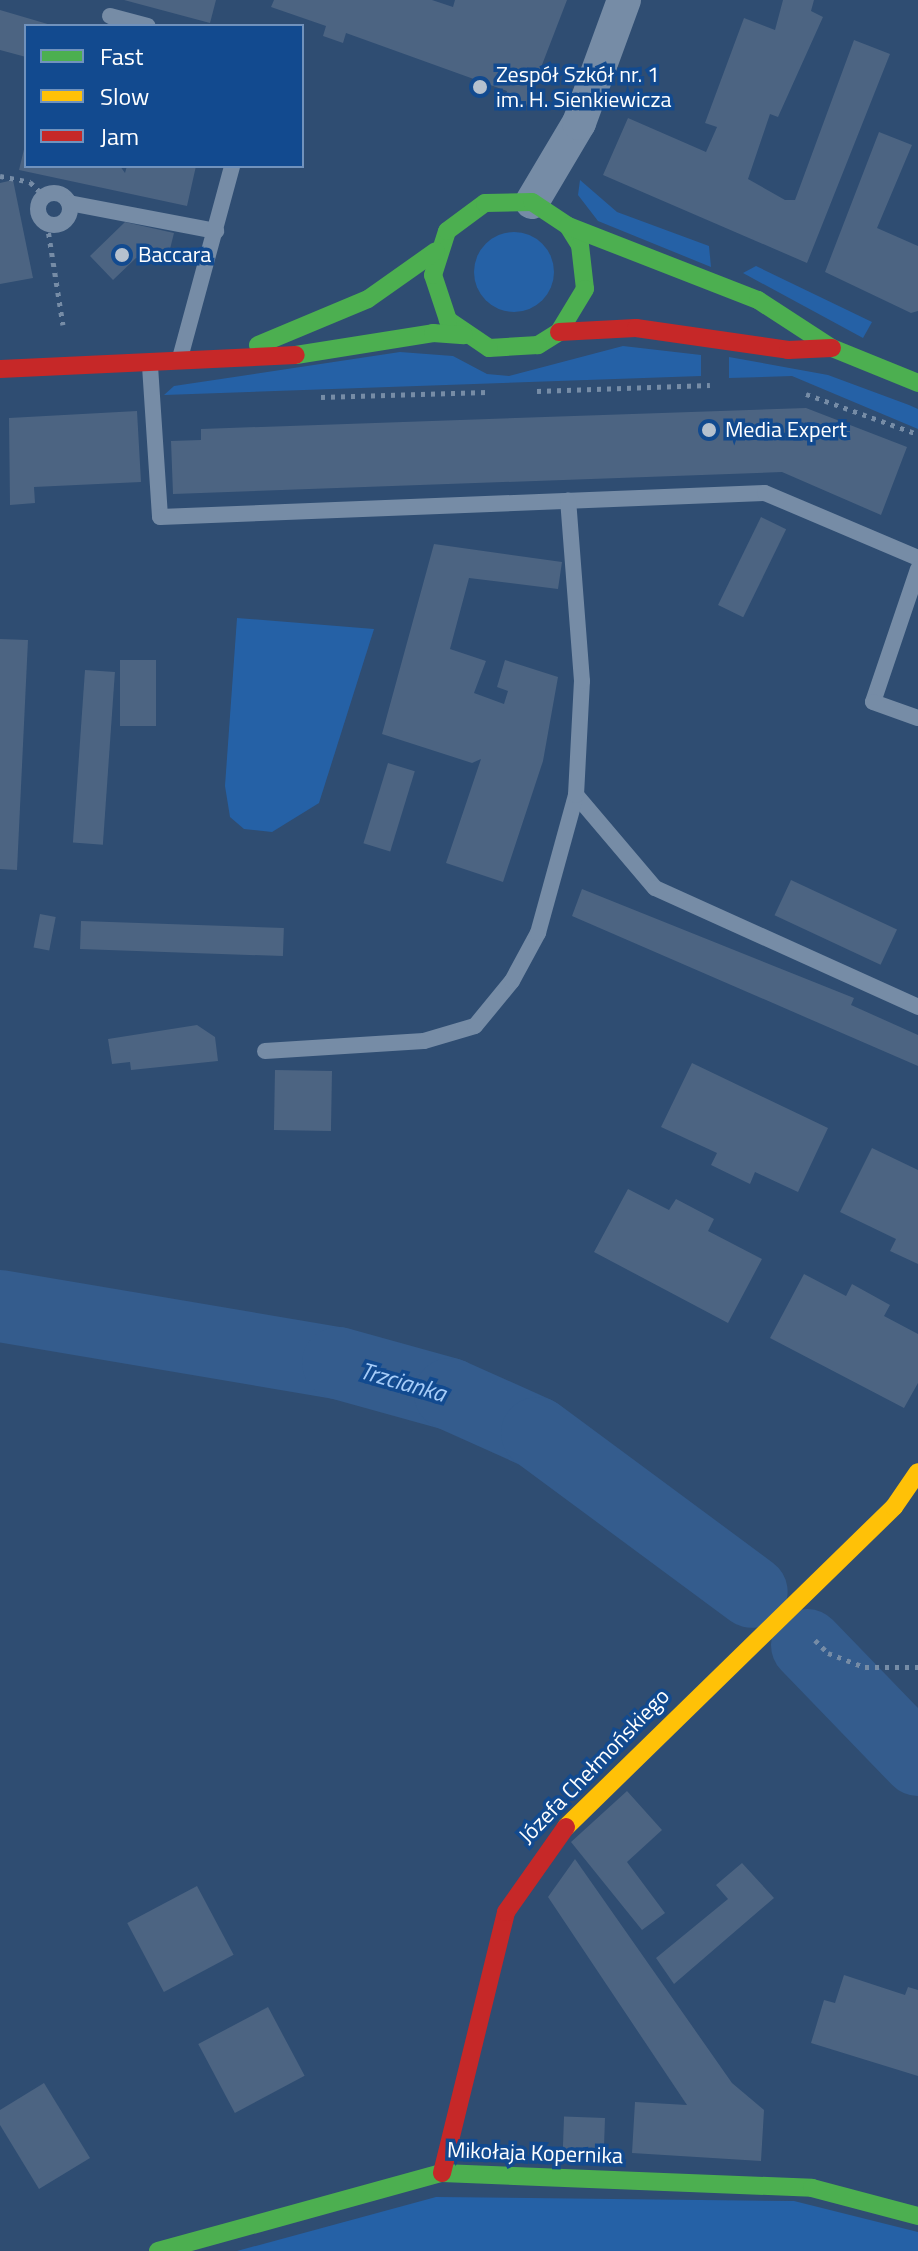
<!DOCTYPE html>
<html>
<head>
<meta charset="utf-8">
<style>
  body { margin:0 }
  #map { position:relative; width:918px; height:2251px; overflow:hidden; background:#2f4d72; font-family:"Titillium Web",sans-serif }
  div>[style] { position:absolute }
  .green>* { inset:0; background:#2561a6 }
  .round { border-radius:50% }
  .river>* { height:72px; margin:-36px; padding:0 36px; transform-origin:36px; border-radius:36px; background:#345c8d }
  .building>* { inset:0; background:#4c6482; transform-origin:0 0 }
  .path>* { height:5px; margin-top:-2.5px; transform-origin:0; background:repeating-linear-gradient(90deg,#768ca6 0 4px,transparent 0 10px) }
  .lane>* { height:16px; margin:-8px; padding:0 8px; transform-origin:8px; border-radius:8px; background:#768ca6 }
  .lane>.ring { margin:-8px; padding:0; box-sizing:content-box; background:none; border:16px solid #768ca6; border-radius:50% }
  .street>* { height:34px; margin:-17px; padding:0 17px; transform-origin:17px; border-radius:17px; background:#768ca6 }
  .fast>* { height:18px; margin:-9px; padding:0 9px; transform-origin:9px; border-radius:9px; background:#4caf50 }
  .slow>* { height:18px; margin:-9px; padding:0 9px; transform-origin:9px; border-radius:9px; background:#ffc107 }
  .jam>* { height:18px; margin:-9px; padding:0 9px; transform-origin:9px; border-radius:9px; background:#c62828 }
  .dots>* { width:22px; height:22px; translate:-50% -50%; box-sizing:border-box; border:4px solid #124a8f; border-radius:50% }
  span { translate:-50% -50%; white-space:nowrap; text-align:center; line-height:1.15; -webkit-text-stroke:7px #124a8f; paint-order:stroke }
  .poi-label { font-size:22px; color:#fff }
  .left { translate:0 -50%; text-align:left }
  .street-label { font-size:22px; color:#fff }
  .water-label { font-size:24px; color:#a7cdf9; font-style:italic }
  .legend { position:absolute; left:24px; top:24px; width:280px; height:144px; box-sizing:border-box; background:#124a8f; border:2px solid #7192bc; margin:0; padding:10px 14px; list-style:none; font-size:24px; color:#fff }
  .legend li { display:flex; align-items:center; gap:16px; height:40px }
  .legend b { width:40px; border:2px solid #7192bc }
</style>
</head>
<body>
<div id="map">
  <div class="green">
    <i style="clip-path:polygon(580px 180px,617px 212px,709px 246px,711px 267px,598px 221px,578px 195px)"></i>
    <i class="round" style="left:474px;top:232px;width:80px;height:80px"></i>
    <i style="clip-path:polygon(756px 266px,872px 322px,863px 338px,743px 273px)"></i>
    <i style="clip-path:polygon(623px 346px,701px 355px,701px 376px,164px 395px,174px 386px,400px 352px,453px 356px,487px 374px,509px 376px)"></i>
    <i style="clip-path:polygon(729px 357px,828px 375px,909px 405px,918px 409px,918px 429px,792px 376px,729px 378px)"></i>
    <i style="clip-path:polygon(237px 618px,374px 629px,319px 803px,272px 832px,244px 829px,230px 817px,225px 786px)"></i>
    <i style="clip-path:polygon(436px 2197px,794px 2201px,918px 2232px,918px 2251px,237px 2251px)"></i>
  </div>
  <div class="river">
    <i style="left:0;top:1306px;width:343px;rotate:9.6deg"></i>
    <i style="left:338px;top:1363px;width:116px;rotate:15.5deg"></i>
    <i style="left:450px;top:1394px;width:95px;rotate:24.1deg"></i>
    <i style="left:537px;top:1433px;width:267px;rotate:36.5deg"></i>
    <i style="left:807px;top:1645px;width:160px;rotate:46deg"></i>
  </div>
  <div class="building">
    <i style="clip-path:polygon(124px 0,216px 0,210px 23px)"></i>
    <i style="clip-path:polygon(274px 0,432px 0,453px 7px,455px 0,567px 0,525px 109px,503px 101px,507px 91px,346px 33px,343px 43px,323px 36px,326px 26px,271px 7px)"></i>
    <i style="clip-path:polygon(783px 0,814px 0,811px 11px,823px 17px,778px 117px,770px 114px,748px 179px,785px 200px,795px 200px,854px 40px,890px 54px,807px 263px,603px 175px,628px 118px,706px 152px,717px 127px,705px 123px,744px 18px,775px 30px)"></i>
    <i style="clip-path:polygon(0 10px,51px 25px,26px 26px,26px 57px,0 50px)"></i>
    <i style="clip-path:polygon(879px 132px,912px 145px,877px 228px,918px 246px,918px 311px,911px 313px,825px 272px)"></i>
    <i style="clip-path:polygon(25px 145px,26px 166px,120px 166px,125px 173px,127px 166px,196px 166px,187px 206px,19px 170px)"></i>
    <i style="clip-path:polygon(13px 180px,33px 278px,0 284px,0 183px)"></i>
    <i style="clip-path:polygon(125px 222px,174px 233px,166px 265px,136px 258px,113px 280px,90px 256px)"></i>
    <i style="clip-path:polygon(806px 408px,907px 447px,881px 515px,782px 472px,173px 494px,171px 441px,201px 440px,201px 429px)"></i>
    <i style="clip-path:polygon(137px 411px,141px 482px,34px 487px,35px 503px,10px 505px,9px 418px)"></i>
    <i style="left:761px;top:517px;width:28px;height:98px;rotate:26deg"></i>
    <i style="clip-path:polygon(434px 544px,562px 562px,558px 589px,469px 578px,450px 649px,486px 661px,474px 693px,504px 704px,508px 691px,497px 687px,505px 660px,558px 677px,543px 761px,503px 882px,446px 863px,481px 759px,472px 763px,382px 734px)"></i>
    <i style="clip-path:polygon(0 639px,28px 640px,17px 870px,0 869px)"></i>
    <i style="left:120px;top:660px;width:36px;height:66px"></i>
    <i style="left:85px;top:670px;width:30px;height:173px;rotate:4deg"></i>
    <i style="left:388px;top:763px;width:28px;height:84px;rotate:17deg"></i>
    <i style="left:791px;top:880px;width:117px;height:39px;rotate:25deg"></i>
    <i style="clip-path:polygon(582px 889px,854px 998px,851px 1005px,918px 1035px,918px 1066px,572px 916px)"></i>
    <i style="left:40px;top:914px;width:16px;height:34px;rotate:11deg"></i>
    <i style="left:81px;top:921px;width:203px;height:28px;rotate:2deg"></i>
    <i style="clip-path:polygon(197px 1025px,215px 1037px,218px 1061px,131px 1070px,130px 1062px,112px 1064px,108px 1039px)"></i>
    <i style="clip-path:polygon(692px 1063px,828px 1128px,798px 1192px,755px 1172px,750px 1184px,711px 1165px,717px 1153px,661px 1127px)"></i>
    <i style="left:275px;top:1070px;width:57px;height:60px;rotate:1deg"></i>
    <i style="clip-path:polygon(872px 1148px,918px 1170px,918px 1264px,890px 1251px,896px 1239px,840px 1212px)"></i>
    <i style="clip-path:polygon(628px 1189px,669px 1210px,676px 1199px,714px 1219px,708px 1231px,762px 1259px,728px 1323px,594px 1252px)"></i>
    <i style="clip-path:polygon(804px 1274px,846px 1296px,852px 1284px,890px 1305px,884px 1316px,918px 1334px,918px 1383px,904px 1408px,770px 1338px)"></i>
    <i style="clip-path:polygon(627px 1791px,662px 1830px,627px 1862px,665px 1913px,642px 1930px,571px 1842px)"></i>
    <i style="clip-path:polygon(575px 1859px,732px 2083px,764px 2110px,761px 2161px,632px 2153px,635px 2102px,687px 2105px,548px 1897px)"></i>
    <i style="clip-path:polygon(742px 1863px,774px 1898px,674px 1984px,656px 1958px,728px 1899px,716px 1885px)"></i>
    <i style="left:197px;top:1886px;width:78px;height:79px;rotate:62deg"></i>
    <i style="clip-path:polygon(844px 1975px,905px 1995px,908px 1987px,918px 1990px,918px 2076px,811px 2043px,824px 2000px,835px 2003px)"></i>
    <i style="left:268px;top:2007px;width:78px;height:79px;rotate:62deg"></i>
    <i style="clip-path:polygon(44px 2083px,90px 2158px,39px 2189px,0 2125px,0 2110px)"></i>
    <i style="left:605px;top:2118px;width:35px;height:41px;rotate:92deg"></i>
  </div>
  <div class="path">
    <i style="left:0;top:176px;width:31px;rotate:11deg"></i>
    <i style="left:30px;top:182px;width:20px;rotate:45deg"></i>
    <i style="left:47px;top:223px;width:103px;rotate:81.1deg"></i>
    <i style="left:537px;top:391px;width:173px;rotate:-2deg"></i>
    <i style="left:806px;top:394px;width:119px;rotate:19.7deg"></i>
    <i style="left:321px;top:397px;width:166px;rotate:-1.7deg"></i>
    <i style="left:815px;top:1640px;width:18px;rotate:45deg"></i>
    <i style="left:828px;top:1653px;width:40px;rotate:21deg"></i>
    <i style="left:865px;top:1667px;width:53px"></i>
  </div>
  <div class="lane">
    <i style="left:110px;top:16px;width:39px;rotate:15deg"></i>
    <i class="ring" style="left:38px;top:193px;width:16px;height:16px"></i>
    <i style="left:69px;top:203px;width:150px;rotate:10.8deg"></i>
    <i style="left:180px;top:358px;width:199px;rotate:-74.8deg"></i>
    <i style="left:150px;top:366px;width:151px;rotate:86.2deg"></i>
    <i style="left:160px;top:517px;width:605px;rotate:-2.27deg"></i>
    <i style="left:765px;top:493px;width:166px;rotate:23deg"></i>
    <i style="left:918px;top:569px;width:140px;rotate:108.7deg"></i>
    <i style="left:873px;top:702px;width:48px;rotate:19.6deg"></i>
    <i style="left:576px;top:795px;width:122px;rotate:49.7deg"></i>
    <i style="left:655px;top:888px;width:289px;rotate:24.3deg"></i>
    <i style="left:265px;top:1051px;width:159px;rotate:-3.6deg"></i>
    <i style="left:424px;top:1041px;width:53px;rotate:-16.4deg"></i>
    <i style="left:475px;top:1026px;width:58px;rotate:-50.6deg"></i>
    <i style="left:512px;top:981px;width:55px;rotate:-61.6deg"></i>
    <i style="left:538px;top:933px;width:143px;rotate:-74.6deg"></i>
    <i style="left:576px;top:795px;width:114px;rotate:-87deg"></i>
    <i style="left:582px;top:681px;width:181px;rotate:-94.4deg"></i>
  </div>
  <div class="street">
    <i style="left:532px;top:202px;width:92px;rotate:-59.3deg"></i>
    <i style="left:579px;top:123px;width:131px;rotate:-69.9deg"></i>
  </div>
  <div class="fast">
    <i style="left:568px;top:226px;width:22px;rotate:58deg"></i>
    <i style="left:580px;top:245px;width:44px;rotate:83.5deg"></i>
    <i style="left:585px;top:289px;width:50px;rotate:121.2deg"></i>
    <i style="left:559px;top:332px;width:25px;rotate:148deg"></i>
    <i style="left:538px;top:345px;width:49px;rotate:176.5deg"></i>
    <i style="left:489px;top:348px;width:50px;rotate:-145.7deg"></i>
    <i style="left:448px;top:320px;width:47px;rotate:-108.4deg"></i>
    <i style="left:433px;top:275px;width:46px;rotate:-72.3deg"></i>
    <i style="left:447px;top:231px;width:47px;rotate:-36.4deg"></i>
    <i style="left:485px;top:203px;width:47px;rotate:-1.2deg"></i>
    <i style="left:532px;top:202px;width:43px;rotate:33.7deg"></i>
    <i style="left:568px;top:226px;width:204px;rotate:21.3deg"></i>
    <i style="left:758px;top:300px;width:88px;rotate:33deg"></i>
    <i style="left:832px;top:348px;width:93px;rotate:22.1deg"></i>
    <i style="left:258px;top:345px;width:119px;rotate:-22.7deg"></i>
    <i style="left:368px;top:299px;width:83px;rotate:-35.2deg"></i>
    <i style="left:296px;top:355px;width:139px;rotate:-9.1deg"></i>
    <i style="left:433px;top:333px;width:31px;rotate:4deg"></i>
    <i style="left:158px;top:2251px;width:295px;rotate:-15.4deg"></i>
    <i style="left:442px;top:2173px;width:370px;rotate:2.3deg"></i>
    <i style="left:812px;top:2188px;width:110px;rotate:14.8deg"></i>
  </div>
  <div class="slow">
    <i style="left:566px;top:1827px;width:458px;rotate:-44.3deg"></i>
    <i style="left:894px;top:1507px;width:42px;rotate:-55.6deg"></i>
  </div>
  <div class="jam">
    <i style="left:559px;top:332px;width:77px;rotate:-3deg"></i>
    <i style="left:636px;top:328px;width:154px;rotate:8.2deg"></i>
    <i style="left:788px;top:350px;width:44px;rotate:-2.6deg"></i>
    <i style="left:0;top:369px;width:296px;rotate:-2.7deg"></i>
    <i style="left:442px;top:2173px;width:269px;rotate:-76.2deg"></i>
    <i style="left:506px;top:1912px;width:104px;rotate:-54.8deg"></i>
  </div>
  <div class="dots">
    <i style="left:480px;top:87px;background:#b6c1ce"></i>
    <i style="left:122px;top:255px;background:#b6c1ce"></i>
    <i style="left:709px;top:430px;background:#b6c1ce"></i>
  </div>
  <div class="poi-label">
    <span class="left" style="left:496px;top:87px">Zespół Szkół nr. 1<br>im. H. Sienkiewicza</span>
    <span class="left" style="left:138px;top:255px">Baccara</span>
    <span class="left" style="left:725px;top:430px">Media Expert</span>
  </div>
  <div class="street-label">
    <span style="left:594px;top:1766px;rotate:-46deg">Józefa Chełmońskiego</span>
    <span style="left:535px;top:2153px;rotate:2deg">Mikołaja Kopernika</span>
  </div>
  <div class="water-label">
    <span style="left:403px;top:1382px;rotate:16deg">Trzcianka</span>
  </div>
  <ul class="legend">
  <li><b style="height:10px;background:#4caf50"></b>Fast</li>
  <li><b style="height:10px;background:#ffc107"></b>Slow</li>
  <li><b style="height:10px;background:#c62828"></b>Jam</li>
  </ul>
</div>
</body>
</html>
